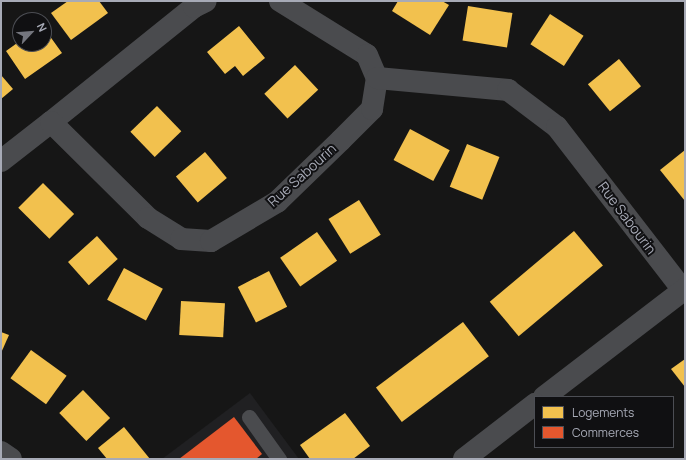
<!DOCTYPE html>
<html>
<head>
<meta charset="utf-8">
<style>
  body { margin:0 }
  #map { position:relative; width:686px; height:460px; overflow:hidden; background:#161616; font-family:Manrope,sans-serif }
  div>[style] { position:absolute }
  .built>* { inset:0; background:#202022 }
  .homes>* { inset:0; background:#f2c14e; transform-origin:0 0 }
  .shops>* { inset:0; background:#e4572e }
  .service>* { height:15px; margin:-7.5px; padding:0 7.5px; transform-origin:7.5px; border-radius:7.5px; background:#4a4b4e }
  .minor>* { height:22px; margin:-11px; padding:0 11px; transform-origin:11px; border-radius:11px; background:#4a4b4e }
  .tertiary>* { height:22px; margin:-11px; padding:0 11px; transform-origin:11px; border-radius:11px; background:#4a4b4e }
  span { translate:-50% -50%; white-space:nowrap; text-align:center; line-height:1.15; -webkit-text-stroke:4px #101012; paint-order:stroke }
  .street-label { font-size:14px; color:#a7aab6 }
  .frame { position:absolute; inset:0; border:2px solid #a7aab6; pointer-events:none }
  .legend { position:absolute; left:534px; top:396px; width:140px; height:52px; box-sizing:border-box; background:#101012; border:1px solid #4c4e54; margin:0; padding:5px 7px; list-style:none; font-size:12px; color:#a7aab6 }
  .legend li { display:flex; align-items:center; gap:8px; height:20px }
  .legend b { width:20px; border:1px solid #4c4e54 }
  .north { position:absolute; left:12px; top:12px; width:40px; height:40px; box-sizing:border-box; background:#101012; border:1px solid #4c4e54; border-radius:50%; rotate:64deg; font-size:11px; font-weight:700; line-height:16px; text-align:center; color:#a7aab6 }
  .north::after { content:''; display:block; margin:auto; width:14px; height:18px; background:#74767e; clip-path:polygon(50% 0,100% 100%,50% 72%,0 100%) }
</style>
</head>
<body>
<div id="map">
  <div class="built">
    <i style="clip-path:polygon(250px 393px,299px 459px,162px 459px)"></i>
  </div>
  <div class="homes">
    <i style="clip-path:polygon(68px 1px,99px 1px,108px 13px,71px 40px,51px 13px)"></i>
    <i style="clip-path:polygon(398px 1px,442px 1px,449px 5px,430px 35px,392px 11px)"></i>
    <i style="left:468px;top:6px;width:45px;height:35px;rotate:9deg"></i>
    <i style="left:550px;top:14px;width:40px;height:36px;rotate:33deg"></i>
    <i style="clip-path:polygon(239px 26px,265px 58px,243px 76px,235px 66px,225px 74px,207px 52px)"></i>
    <i style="clip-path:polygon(44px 28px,62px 53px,25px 79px,6px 51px,20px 41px,20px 44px,44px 44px)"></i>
    <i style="left:619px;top:59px;width:35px;height:40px;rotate:51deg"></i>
    <i style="left:295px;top:65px;width:34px;height:42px;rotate:47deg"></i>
    <i style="clip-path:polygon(1px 75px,13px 89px,1px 99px)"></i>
    <i style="left:157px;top:106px;width:35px;height:37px;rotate:46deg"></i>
    <i style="left:410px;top:129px;width:45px;height:35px;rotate:28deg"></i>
    <i style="left:467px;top:144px;width:35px;height:46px;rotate:22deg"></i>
    <i style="clip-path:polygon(685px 150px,685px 201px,660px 170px)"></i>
    <i style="left:205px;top:152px;width:34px;height:38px;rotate:50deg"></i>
    <i style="left:43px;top:183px;width:44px;height:35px;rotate:45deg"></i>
    <i style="left:359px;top:200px;width:41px;height:36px;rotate:58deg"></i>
    <i style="left:574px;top:231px;width:45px;height:110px;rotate:50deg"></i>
    <i style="left:317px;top:232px;width:35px;height:45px;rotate:55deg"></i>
    <i style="left:97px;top:236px;width:31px;height:39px;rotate:48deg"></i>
    <i style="left:124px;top:268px;width:44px;height:36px;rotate:28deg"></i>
    <i style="left:269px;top:271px;width:40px;height:35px;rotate:63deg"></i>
    <i style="left:181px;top:301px;width:44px;height:34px;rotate:3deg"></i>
    <i style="left:463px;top:322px;width:43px;height:109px;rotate:53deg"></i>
    <i style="clip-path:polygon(1px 332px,9px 335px,1px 353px)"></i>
    <i style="left:31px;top:350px;width:44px;height:35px;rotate:36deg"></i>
    <i style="clip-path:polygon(685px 359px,685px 387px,671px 369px)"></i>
    <i style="left:83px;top:390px;width:39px;height:33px;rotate:46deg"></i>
    <i style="clip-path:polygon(345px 413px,370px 446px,353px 459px,310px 459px,300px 445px)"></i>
    <i style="clip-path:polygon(124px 427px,150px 459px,107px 459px,98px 448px)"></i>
  </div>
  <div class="shops">
    <i style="clip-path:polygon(234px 417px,262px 454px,256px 459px,179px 459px)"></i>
  </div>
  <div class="service">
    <i style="left:249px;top:417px;width:52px;rotate:54.5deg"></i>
  </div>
  <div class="minor">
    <i style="left:280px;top:1px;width:102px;rotate:31.8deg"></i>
    <i style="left:367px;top:55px;width:25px;rotate:67deg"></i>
    <i style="left:51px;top:122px;width:184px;rotate:-38.8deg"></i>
    <i style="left:194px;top:7px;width:13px;rotate:-27deg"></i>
    <i style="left:1px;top:161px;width:63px;rotate:-38deg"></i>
    <i style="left:51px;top:122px;width:136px;rotate:44.7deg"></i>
    <i style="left:148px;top:218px;width:39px;rotate:32deg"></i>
    <i style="left:181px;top:239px;width:30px;rotate:4deg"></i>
    <i style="left:211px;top:241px;width:77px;rotate:-30.6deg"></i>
    <i style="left:277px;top:202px;width:89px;rotate:-44.1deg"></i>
    <i style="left:341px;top:140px;width:44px;rotate:-45deg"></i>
    <i style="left:372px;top:109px;width:31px;rotate:-81deg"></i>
    <i style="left:377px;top:78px;width:132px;rotate:5.2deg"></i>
    <i style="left:508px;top:90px;width:61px;rotate:37.1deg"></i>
    <i style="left:557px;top:127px;width:206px;rotate:52.3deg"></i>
    <i style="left:1px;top:452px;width:12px;rotate:35deg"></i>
  </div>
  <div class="tertiary">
    <i style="left:544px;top:397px;width:178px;rotate:-37.5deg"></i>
    <i style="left:464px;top:459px;width:90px;rotate:-37.8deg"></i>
  </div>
  <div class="street-label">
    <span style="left:302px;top:175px;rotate:-42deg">Rue Sabourin</span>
    <span style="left:627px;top:218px;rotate:53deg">Rue Sabourin</span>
  </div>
  <div class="frame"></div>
  <ul class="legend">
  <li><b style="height:11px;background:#f2c14e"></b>Logements</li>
  <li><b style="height:11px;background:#e4572e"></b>Commerces</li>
  </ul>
  <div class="north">N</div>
</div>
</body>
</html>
